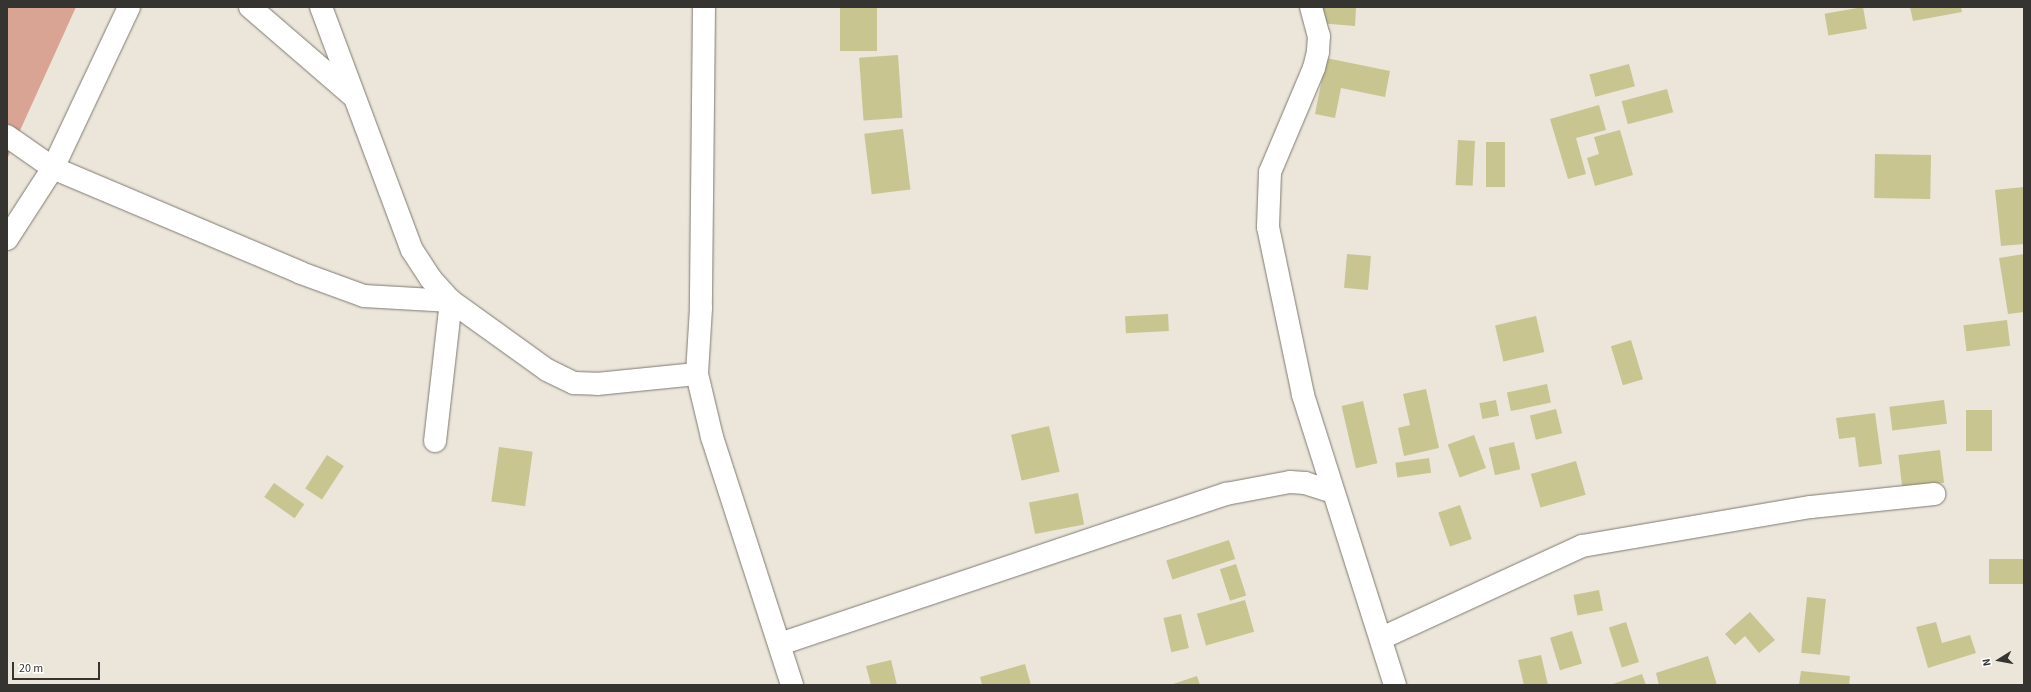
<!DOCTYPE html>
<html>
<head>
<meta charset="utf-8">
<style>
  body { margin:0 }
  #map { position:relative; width:2031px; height:692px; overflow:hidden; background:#ebe5da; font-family:"Source Sans 3",sans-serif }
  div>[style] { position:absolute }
  .green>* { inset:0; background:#daa494 }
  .building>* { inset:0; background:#c8c591; transform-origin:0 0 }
  .roads { filter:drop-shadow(0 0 1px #7f7a70) drop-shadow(0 0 1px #7f7a70) }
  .minor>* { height:22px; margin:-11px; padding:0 11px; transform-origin:11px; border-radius:11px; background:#fff }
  span { translate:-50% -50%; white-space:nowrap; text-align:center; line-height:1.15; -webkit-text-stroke:3px #fff; paint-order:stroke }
  .frame { position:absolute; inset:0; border:8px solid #363430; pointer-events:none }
  .north { position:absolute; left:1979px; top:640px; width:40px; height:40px; -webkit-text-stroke:3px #fff; paint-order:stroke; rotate:259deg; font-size:11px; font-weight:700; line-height:16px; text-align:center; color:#363430 }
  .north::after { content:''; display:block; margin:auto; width:14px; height:18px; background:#363430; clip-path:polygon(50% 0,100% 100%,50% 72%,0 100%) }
  .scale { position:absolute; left:12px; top:662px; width:88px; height:18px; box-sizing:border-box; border:2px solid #363430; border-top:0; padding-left:5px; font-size:12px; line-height:14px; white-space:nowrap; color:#363430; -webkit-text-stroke:3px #fff; paint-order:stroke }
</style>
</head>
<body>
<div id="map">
  <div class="green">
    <i style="clip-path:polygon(7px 7px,76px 7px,8px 157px,7px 157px)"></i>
  </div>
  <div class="building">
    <i style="left:840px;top:7px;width:37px;height:44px"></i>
    <i style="clip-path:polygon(1319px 7px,1356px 7px,1355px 26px,1318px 23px)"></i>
    <i style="left:1863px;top:7px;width:22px;height:39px;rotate:80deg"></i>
    <i style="clip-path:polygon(1910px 7px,1961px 7px,1962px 12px,1913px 21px)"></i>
    <i style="left:898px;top:55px;width:63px;height:39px;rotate:86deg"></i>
    <i style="clip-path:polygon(1326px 58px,1390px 71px,1385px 97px,1341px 88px,1335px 118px,1315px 114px)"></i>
    <i style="left:1629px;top:64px;width:23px;height:41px;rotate:75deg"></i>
    <i style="left:1667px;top:89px;width:24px;height:47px;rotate:75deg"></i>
    <i style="clip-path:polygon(1599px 105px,1606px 130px,1576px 138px,1586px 174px,1568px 179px,1550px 119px)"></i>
    <i style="left:903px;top:129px;width:61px;height:39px;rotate:83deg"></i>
    <i style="clip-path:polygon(1620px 130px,1633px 175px,1595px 186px,1587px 158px,1599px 154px,1594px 137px)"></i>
    <i style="left:1458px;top:140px;width:17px;height:45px;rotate:3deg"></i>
    <i style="left:1486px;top:142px;width:19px;height:45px"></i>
    <i style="left:1875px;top:154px;width:56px;height:44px;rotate:1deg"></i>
    <i style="clip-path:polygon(2024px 187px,2024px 244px,2001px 246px,1995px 190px)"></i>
    <i style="left:1347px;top:254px;width:24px;height:34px;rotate:5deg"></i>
    <i style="clip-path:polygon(2024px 254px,2024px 312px,2008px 314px,1999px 258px)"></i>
    <i style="left:1168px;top:314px;width:17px;height:43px;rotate:87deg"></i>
    <i style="left:1536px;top:316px;width:37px;height:42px;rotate:77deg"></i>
    <i style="left:2007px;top:320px;width:26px;height:44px;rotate:83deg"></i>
    <i style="left:1631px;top:340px;width:41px;height:21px;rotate:73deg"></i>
    <i style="left:1547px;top:384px;width:19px;height:41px;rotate:78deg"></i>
    <i style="clip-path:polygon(1426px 389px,1439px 448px,1404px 456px,1398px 428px,1410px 425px,1403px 394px)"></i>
    <i style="left:1496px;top:400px;width:16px;height:17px;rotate:79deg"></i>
    <i style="left:1944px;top:400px;width:24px;height:55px;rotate:83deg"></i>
    <i style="left:1363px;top:401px;width:64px;height:22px;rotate:77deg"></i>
    <i style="left:1556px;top:409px;width:25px;height:27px;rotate:76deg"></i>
    <i style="left:1966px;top:410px;width:26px;height:41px"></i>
    <i style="clip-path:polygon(1875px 413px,1882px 464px,1859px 467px,1855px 437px,1839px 439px,1836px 418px)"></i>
    <i style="left:1049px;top:426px;width:47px;height:39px;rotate:77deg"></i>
    <i style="left:1474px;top:435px;width:35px;height:28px;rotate:70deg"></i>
    <i style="left:1514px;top:442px;width:28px;height:26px;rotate:77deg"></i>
    <i style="left:499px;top:447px;width:34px;height:55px;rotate:8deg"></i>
    <i style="left:1940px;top:450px;width:33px;height:42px;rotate:83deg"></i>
    <i style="left:327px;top:455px;width:20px;height:40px;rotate:33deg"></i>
    <i style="left:1429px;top:458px;width:15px;height:34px;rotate:82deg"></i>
    <i style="left:1576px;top:461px;width:35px;height:47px;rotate:74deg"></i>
    <i style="left:274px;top:483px;width:37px;height:17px;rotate:35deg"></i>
    <i style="left:1078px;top:493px;width:32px;height:50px;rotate:79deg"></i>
    <i style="left:1460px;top:505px;width:36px;height:23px;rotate:71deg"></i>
    <i style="left:1229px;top:540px;width:20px;height:66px;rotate:72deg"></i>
    <i style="left:2024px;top:559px;width:25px;height:35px;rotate:90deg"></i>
    <i style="left:1236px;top:564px;width:33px;height:17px;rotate:72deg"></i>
    <i style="left:1599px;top:590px;width:21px;height:26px;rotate:79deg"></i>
    <i style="left:1807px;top:597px;width:19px;height:56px;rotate:6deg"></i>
    <i style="left:1245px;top:600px;width:33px;height:50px;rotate:74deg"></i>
    <i style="clip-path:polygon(1750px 612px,1775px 640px,1759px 653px,1745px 636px,1735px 645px,1725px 634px)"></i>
    <i style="left:1181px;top:614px;width:35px;height:18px;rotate:77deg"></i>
    <i style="left:1626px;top:622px;width:42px;height:18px;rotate:72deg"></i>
    <i style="clip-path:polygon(1936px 622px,1942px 643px,1970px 635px,1976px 653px,1928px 668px,1916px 627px)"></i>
    <i style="left:1572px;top:631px;width:34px;height:23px;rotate:73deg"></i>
    <i style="clip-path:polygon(1541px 655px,1548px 685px,1524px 685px,1518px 660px)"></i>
    <i style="clip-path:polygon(1708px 656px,1717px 685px,1659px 685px,1656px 673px)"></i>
    <i style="clip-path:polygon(891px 660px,897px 685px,871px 685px,866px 666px)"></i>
    <i style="clip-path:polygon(1025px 664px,1031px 685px,982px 685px,980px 677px)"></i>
    <i style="clip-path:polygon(1801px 671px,1850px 676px,1849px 685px,1799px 685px)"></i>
    <i style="clip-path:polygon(1642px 674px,1646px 685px,1610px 685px)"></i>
    <i style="clip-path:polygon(1197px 676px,1200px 685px,1170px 685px)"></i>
  </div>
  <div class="roads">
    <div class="minor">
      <i style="left:250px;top:7px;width:136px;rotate:40.8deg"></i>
      <i style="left:321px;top:7px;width:259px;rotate:69.5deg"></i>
      <i style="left:412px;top:250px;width:35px;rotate:57deg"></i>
      <i style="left:431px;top:279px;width:30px;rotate:48deg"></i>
      <i style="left:451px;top:301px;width:118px;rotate:35.7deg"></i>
      <i style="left:547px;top:370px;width:30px;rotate:26deg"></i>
      <i style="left:574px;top:383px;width:23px;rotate:2deg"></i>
      <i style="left:597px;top:384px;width:100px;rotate:-5.7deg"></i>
      <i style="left:704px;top:7px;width:301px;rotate:90.6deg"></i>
      <i style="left:701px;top:308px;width:66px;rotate:93.5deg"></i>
      <i style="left:697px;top:374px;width:65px;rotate:76.6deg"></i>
      <i style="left:712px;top:437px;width:261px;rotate:72.1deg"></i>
      <i style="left:1311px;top:7px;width:30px;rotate:75deg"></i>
      <i style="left:1319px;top:36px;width:16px;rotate:94deg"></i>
      <i style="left:1318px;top:52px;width:16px;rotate:104deg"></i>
      <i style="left:1314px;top:68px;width:113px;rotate:112.9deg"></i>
      <i style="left:1270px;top:172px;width:55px;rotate:92.1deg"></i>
      <i style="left:1268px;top:227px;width:172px;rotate:78.2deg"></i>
      <i style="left:1303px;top:395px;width:304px;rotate:72.4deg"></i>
      <i style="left:7px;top:136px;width:56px;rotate:34.8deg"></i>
      <i style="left:53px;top:168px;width:269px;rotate:22.9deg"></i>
      <i style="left:301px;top:273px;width:67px;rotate:20.1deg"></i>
      <i style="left:364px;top:296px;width:87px;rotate:3.3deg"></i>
      <i style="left:451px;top:301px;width:141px;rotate:96.5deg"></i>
      <i style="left:7px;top:239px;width:85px;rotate:-57.1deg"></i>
      <i style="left:53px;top:168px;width:178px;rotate:-64.7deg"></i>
      <i style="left:1382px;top:638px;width:220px;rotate:-24.7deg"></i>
      <i style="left:1582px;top:546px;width:232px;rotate:-9.7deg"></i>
      <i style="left:1811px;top:507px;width:124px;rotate:-6deg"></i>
      <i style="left:780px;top:644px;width:471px;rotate:-18.6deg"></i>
      <i style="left:1226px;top:494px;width:65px;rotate:-10.6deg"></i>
      <i style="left:1290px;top:482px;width:15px;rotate:4deg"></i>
      <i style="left:1305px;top:483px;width:28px;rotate:18deg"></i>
    </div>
  </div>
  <div class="frame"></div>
  <div class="north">N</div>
  <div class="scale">20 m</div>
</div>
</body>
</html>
